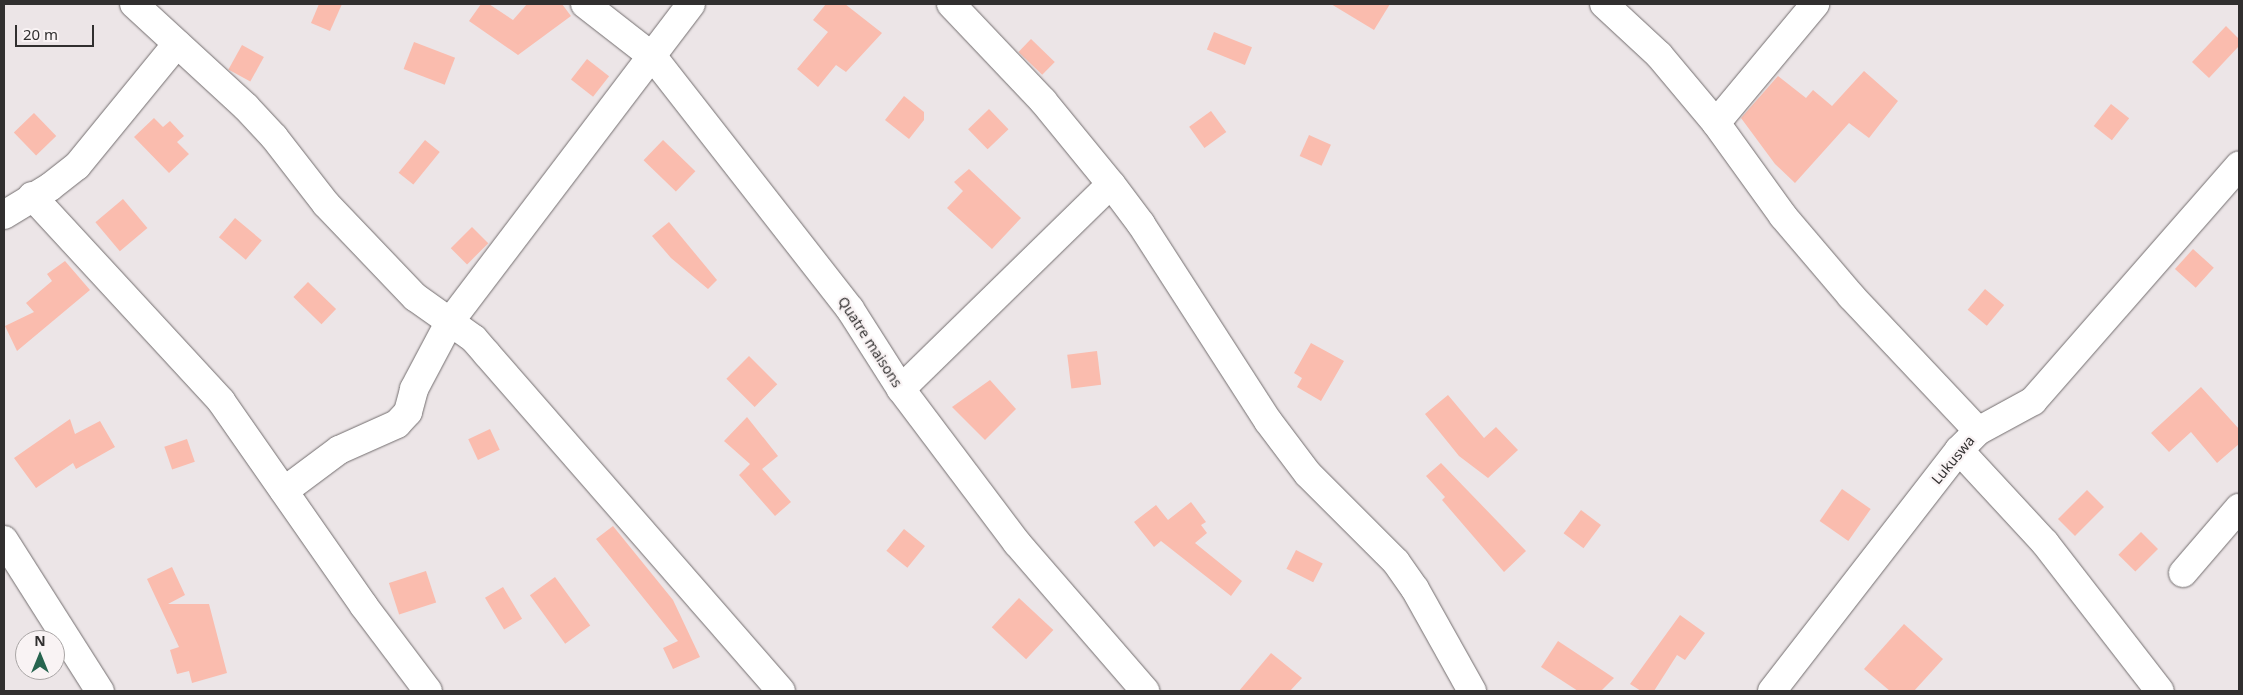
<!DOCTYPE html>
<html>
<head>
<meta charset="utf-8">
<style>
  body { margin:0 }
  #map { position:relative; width:2243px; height:695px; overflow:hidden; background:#ece5e7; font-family:"Noto Sans",sans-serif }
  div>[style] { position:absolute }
  .building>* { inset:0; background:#fabcae; transform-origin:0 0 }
  .roads { filter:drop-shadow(0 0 1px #726d6e) drop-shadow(0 0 1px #726d6e) }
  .minor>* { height:28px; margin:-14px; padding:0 14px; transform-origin:14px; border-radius:14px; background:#fff }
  span { translate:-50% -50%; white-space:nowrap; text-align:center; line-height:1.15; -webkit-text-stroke:4.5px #f9f3f4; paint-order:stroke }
  .street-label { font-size:14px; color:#312f2f }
  .frame { position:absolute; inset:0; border:5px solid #312f2f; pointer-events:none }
  .north { position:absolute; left:15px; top:630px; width:50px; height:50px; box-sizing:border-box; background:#f9f3f4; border:1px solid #a9a5a5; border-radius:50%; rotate:0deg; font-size:14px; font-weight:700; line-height:20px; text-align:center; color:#312f2f }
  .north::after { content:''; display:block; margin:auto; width:18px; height:22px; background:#27644f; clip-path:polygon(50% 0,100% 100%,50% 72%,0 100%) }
  .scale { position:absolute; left:15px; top:25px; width:79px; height:22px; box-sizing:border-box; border:2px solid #312f2f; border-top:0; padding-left:6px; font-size:15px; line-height:18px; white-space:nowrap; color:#312f2f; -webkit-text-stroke:4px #f9f3f4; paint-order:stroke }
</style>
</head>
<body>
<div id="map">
  <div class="building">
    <i style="clip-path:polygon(319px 4px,342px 4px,330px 31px,311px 23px)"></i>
    <i style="clip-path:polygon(481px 4px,489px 4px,513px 20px,527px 4px,562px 4px,571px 16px,518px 55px,469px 21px)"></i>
    <i style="clip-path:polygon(826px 4px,845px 4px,882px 33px,846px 72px,836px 65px,818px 87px,797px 69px,828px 32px,813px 20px)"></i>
    <i style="clip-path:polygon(1331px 4px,1390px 4px,1374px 30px)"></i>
    <i style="clip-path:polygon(2226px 26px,2239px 39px,2239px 46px,2209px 78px,2192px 62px)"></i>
    <i style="left:1214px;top:32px;width:41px;height:19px;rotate:22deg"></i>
    <i style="left:1031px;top:39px;width:33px;height:18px;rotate:44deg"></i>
    <i style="left:414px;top:42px;width:44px;height:29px;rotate:21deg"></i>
    <i style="left:242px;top:45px;width:25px;height:28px;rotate:29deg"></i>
    <i style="left:587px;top:59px;width:28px;height:26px;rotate:38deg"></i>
    <i style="clip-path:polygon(1864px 71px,1898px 101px,1869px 138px,1849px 123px,1795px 183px,1775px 164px,1741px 118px,1778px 76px,1806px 98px,1813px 90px,1832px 106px)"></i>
    <i style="clip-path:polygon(904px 96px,924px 112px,924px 120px,909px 139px,885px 120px)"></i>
    <i style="left:2111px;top:104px;width:23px;height:28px;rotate:38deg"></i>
    <i style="left:989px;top:109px;width:28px;height:29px;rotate:46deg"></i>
    <i style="left:1211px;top:111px;width:26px;height:27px;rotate:54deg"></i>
    <i style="left:34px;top:113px;width:32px;height:28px;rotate:46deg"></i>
    <i style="clip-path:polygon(154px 118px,163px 127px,170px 121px,184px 136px,177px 142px,189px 154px,169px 173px,134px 137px)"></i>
    <i style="left:1309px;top:135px;width:24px;height:23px;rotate:24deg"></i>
    <i style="left:425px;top:140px;width:19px;height:42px;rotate:39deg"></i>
    <i style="left:663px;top:140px;width:45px;height:28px;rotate:44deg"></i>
    <i style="clip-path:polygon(969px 169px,1021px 218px,992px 249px,947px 208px,963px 191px,954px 182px)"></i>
    <i style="left:123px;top:199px;width:38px;height:36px;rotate:50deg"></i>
    <i style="left:235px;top:218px;width:35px;height:25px;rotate:40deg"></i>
    <i style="clip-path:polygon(669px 222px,717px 280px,708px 289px,671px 258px,652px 236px)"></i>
    <i style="left:472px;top:227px;width:23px;height:30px;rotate:45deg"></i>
    <i style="left:2193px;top:249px;width:28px;height:27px;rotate:42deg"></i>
    <i style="clip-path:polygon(65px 261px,90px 290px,17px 351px,5px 326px,34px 312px,26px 303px,52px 281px,47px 274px)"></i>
    <i style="left:308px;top:282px;width:39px;height:21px;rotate:44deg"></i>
    <i style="left:1985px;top:289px;width:25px;height:27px;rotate:40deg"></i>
    <i style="clip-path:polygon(1311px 343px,1344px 361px,1321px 401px,1297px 387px,1302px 378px,1294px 373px)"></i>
    <i style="left:1097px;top:351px;width:34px;height:30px;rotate:83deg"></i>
    <i style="left:749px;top:356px;width:40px;height:32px;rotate:45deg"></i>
    <i style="clip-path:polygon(990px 380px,1016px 409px,985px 440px,952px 407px)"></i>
    <i style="clip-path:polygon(2201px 387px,2239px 429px,2239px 444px,2217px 463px,2191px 432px,2169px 452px,2151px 433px)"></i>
    <i style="clip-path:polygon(1448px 395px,1484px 438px,1496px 427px,1518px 450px,1488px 478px,1459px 456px,1425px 414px)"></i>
    <i style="clip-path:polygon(747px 417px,778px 456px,762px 469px,791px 502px,775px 516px,739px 475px,750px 464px,724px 441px)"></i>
    <i style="clip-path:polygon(70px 419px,75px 434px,100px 421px,115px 447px,76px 469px,73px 463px,36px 488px,14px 458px)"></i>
    <i style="left:490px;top:429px;width:23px;height:24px;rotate:65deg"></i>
    <i style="left:187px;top:439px;width:24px;height:24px;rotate:71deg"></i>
    <i style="clip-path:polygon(1441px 463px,1526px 551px,1504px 572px,1442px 500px,1445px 497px,1426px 476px)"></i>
    <i style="left:1842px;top:489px;width:35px;height:39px;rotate:35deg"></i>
    <i style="left:2087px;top:490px;width:24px;height:41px;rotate:45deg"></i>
    <i style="clip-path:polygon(1191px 502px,1206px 522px,1201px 525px,1207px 533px,1195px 543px,1242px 581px,1231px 596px,1161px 541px,1154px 547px,1134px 522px,1156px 505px,1168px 520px)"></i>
    <i style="left:1581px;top:510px;width:25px;height:29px;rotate:37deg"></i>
    <i style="clip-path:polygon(613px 526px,673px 600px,700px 657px,673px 669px,663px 648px,678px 641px,596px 539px)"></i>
    <i style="left:904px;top:529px;width:27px;height:28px;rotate:39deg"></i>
    <i style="left:2141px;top:532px;width:24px;height:32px;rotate:45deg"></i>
    <i style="left:1296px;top:550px;width:30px;height:21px;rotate:27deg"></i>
    <i style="clip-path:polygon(172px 567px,185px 595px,168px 604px,209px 604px,227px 673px,192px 683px,189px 671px,177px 674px,170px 650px,179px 647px,147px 579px)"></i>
    <i style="left:426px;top:571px;width:33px;height:39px;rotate:72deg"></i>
    <i style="left:555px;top:577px;width:60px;height:31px;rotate:54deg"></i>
    <i style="left:503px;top:587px;width:37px;height:21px;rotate:59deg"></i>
    <i style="left:1019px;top:598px;width:47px;height:40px;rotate:43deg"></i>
    <i style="clip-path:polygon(1680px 615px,1705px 633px,1685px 660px,1677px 655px,1654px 691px,1641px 691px,1630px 684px)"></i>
    <i style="clip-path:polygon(1904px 624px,1943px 659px,1914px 691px,1890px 691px,1864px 669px)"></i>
    <i style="clip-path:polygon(1558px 641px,1614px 678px,1601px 691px,1578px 691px,1541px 667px)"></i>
    <i style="clip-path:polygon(1271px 653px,1302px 678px,1290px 691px,1239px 691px)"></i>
  </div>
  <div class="roads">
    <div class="minor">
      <i style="left:134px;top:4px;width:152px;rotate:42.6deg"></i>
      <i style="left:246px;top:107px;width:41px;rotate:47deg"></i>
      <i style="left:274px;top:137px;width:85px;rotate:52.2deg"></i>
      <i style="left:326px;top:204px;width:129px;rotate:46.3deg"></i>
      <i style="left:415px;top:297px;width:72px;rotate:35.4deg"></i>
      <i style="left:474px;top:339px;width:20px;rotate:49deg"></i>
      <i style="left:487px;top:354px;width:447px;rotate:48.9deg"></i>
      <i style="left:585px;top:4px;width:86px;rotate:37.9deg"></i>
      <i style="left:653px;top:57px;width:320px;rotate:52deg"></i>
      <i style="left:850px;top:309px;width:95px;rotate:57.5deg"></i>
      <i style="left:901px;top:389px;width:193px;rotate:53deg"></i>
      <i style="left:1017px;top:543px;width:196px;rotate:49.1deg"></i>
      <i style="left:951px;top:4px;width:134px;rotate:46.5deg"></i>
      <i style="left:1043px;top:101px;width:107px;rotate:50.7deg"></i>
      <i style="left:1111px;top:184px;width:50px;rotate:53.1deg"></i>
      <i style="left:1141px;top:224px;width:234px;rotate:57.2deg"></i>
      <i style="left:1268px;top:421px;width:66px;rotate:53deg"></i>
      <i style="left:1308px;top:474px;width:124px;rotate:45deg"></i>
      <i style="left:1396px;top:562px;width:33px;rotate:55deg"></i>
      <i style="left:1415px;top:589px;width:117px;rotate:60.8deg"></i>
      <i style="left:1604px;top:4px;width:75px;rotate:42.8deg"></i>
      <i style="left:1659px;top:55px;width:89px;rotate:50deg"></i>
      <i style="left:1716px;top:123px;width:115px;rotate:54.2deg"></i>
      <i style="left:1783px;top:216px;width:105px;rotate:49.6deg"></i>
      <i style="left:1851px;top:296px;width:185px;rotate:46.7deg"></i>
      <i style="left:1716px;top:123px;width:155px;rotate:-50.2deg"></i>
      <i style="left:32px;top:196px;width:279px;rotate:47.3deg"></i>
      <i style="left:221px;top:401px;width:250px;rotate:55.1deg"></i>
      <i style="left:364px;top:606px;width:106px;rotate:53deg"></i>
      <i style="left:4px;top:215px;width:54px;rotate:-31.3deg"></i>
      <i style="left:50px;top:187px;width:34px;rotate:-38deg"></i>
      <i style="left:77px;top:166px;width:158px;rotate:-50.7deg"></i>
      <i style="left:901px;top:389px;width:293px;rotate:-44.3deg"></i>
      <i style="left:1959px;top:450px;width:127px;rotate:47.2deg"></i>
      <i style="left:2045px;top:543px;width:187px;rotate:52.2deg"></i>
      <i style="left:284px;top:491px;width:69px;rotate:-36.7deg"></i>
      <i style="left:339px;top:450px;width:64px;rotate:-24.1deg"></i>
      <i style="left:397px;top:424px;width:16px;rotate:-47deg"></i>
      <i style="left:408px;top:412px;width:24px;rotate:-75deg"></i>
      <i style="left:414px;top:389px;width:75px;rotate:-62.1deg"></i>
      <i style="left:449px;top:323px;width:400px;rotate:-52.8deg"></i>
      <i style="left:4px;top:540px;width:179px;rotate:57.6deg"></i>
      <i style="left:2183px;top:573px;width:86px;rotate:-49.3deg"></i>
      <i style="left:1772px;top:691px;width:305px;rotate:-52.2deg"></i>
      <i style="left:1959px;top:450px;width:27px;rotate:-45deg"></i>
      <i style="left:1978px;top:431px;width:63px;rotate:-28.6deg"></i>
      <i style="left:2033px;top:401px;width:313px;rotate:-48.8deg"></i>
    </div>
  </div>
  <div class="street-label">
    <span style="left:870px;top:342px;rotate:57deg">Quatre maisons</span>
    <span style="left:1953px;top:460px;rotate:-50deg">Lukuswa</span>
  </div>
  <div class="frame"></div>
  <div class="north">N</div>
  <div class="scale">20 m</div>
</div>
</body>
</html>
